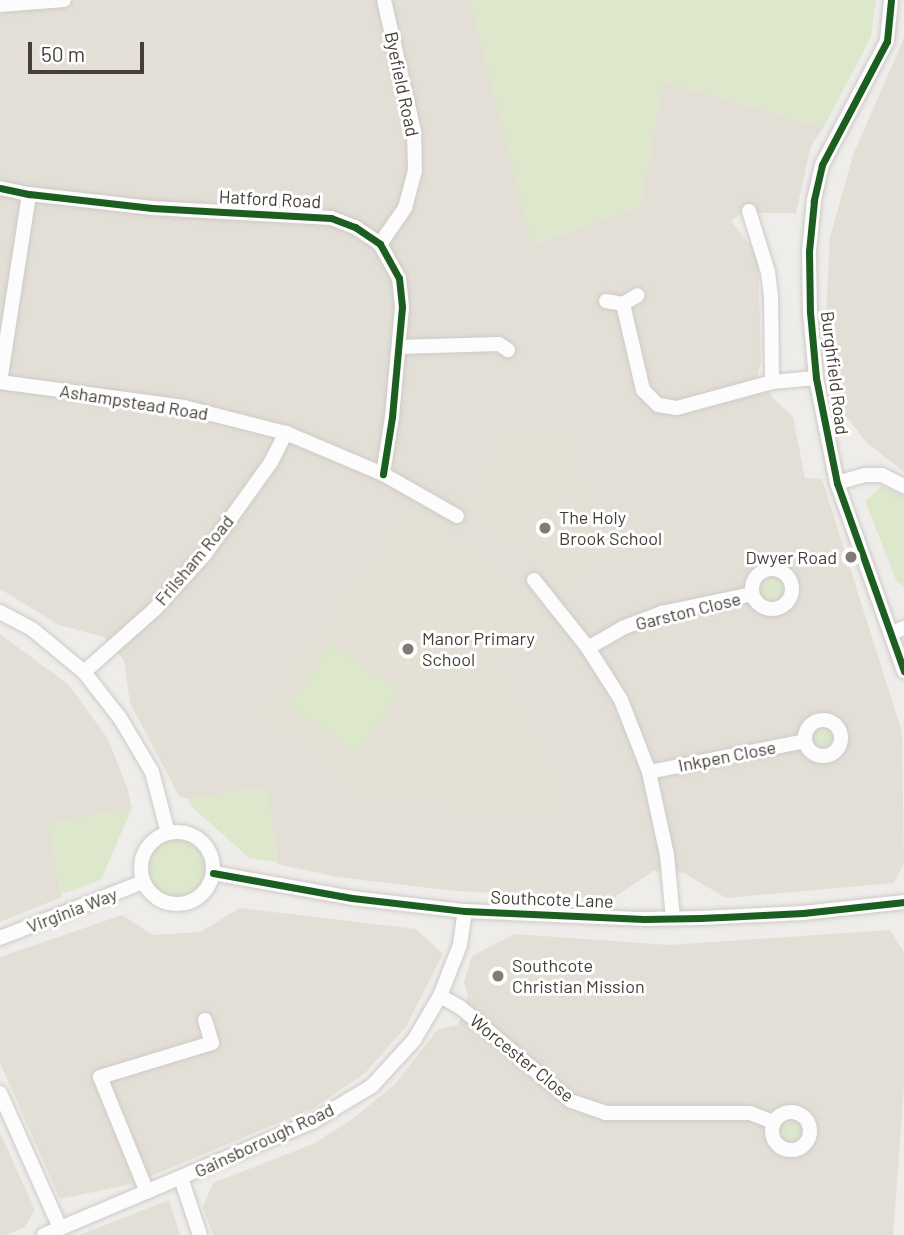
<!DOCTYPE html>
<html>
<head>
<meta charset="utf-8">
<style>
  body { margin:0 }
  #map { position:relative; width:904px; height:1235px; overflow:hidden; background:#efedea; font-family:Barlow,sans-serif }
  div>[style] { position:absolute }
  .residential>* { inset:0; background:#e3dfd7 }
  .education>* { inset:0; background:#e5e0d6 }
  .green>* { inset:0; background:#dde7cc; transform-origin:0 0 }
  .round { border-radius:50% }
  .roads { filter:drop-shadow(0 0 2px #cdcbc7) drop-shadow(0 0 2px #cdcbc7) }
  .minor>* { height:14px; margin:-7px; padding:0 7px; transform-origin:7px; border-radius:7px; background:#fdfcfc }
  .minor>.ring { margin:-7px; padding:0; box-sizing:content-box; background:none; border:14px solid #fdfcfc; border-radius:50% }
  .cycleway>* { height:7px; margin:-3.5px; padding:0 3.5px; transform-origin:3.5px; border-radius:3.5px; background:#1b5e20 }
  .dots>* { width:19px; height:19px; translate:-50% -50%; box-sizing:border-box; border:4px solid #fff; border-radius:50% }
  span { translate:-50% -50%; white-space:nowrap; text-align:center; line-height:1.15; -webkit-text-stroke:6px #fff; paint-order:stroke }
  .street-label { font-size:18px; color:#443e36 }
  .poi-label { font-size:18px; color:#443e36 }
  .left { translate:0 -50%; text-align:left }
  .right { translate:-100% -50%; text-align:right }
  .scale { position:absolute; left:28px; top:42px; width:116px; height:32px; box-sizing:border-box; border:4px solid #443e36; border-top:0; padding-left:9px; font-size:21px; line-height:24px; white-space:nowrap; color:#443e36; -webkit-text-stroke:5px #fff; paint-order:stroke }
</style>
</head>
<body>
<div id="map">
  <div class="residential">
    <i style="clip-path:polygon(0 0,471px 0,533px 244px,640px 206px,663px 81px,824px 127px,811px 146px,796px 213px,741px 213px,731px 221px,758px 255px,761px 361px,757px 377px,772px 397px,793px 417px,805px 478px,822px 479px,902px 732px,904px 863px,894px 883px,726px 898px,684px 873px,653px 871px,612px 899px,456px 891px,337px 877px,277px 864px,267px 788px,188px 799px,179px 796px,130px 703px,124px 660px,104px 637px,59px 625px,0 589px)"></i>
    <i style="clip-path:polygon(904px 38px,904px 472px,867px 443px,838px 406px,828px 376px,826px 314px,830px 237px,853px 155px)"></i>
    <i style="clip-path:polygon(0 634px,69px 685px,108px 739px,127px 787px,132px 808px,49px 824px,62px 897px,0 922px)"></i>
    <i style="clip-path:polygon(240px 908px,416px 929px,443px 954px,406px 1027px,365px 1073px,314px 1108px,132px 1184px,60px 1199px,0 1063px,0 957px,122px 915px,153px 935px,200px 932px)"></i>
    <i style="clip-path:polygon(890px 930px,904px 952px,904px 1088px,893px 1235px,213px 1235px,203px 1207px,213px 1183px,315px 1143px,351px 1120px,394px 1085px,438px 1029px,458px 1025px,468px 996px,464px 982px,472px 956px,515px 934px,669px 945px)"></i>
    <i style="clip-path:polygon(0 1132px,35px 1210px,25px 1227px,6px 1235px,0 1235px)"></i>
    <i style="clip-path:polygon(169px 1200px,180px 1235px,79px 1235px)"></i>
  </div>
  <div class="education">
    <i style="clip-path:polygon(503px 433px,572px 436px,600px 556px,566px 589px,525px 549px,467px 507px)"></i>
    <i style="clip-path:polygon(408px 507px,474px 552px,546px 619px,492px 663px,567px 809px,551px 818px,485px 811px,387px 796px,368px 799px,262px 711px,392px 538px)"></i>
  </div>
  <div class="green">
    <i style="clip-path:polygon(471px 0,876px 0,871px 37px,824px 127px,663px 81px,640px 206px,532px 244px)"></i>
    <i style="clip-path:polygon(882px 486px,904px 496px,904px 587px,896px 580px,865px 501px)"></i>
    <i class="round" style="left:762px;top:579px;width:20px;height:20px"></i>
    <i style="left:331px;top:644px;width:83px;height:75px;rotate:34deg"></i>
    <i class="round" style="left:815px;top:729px;width:18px;height:18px"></i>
    <i style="clip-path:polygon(268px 788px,276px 862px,249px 858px,192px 807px,188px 799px)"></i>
    <i style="clip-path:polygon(132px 808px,101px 880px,62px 894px,48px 824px)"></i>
    <i class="round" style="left:147px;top:838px;width:60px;height:60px"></i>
    <i class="round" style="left:780px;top:1121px;width:20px;height:20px"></i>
  </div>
  <div class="roads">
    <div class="minor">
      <i style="left:891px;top:0;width:41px;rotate:95.6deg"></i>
      <i style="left:887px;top:41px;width:140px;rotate:117.7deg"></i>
      <i style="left:822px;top:165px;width:37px;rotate:103deg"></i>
      <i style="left:814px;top:201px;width:50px;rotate:95.7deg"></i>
      <i style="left:809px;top:251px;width:61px;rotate:89.1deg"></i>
      <i style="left:810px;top:312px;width:66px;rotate:84.8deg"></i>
      <i style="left:816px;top:378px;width:107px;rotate:78.7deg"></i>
      <i style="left:837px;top:483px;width:200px;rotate:70.4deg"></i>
      <i style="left:0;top:5px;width:64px;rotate:-4.5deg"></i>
      <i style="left:0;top:188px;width:30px;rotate:12deg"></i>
      <i style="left:29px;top:194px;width:124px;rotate:6.5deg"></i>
      <i style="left:152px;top:208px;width:179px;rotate:3.2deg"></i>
      <i style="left:331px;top:218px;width:26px;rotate:21deg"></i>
      <i style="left:355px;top:227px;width:30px;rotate:34deg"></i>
      <i style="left:380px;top:244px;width:39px;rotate:61deg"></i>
      <i style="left:399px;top:278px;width:29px;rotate:84deg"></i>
      <i style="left:402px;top:307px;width:110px;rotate:95.2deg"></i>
      <i style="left:392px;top:417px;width:58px;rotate:99deg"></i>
      <i style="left:749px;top:211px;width:64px;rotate:72.7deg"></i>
      <i style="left:768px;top:272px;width:25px;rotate:83deg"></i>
      <i style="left:771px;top:297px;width:85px;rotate:89.3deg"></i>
      <i style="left:380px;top:244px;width:44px;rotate:-55.2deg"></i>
      <i style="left:405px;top:208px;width:38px;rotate:-75deg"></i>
      <i style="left:415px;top:171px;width:40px;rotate:-91.4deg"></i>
      <i style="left:414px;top:131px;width:134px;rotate:-102.9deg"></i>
      <i style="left:606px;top:301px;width:17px;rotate:10deg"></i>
      <i style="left:623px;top:304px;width:17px;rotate:-31deg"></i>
      <i style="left:623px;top:304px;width:88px;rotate:76.9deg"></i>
      <i style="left:643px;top:390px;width:21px;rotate:45deg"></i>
      <i style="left:658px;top:405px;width:19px;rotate:9deg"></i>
      <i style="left:677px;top:408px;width:98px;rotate:-15.3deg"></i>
      <i style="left:772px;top:382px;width:44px;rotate:-5.2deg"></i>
      <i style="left:399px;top:347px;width:100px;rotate:-1.7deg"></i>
      <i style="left:499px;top:344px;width:11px;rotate:34deg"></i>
      <i style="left:0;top:382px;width:186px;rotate:7.7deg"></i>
      <i style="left:184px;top:407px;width:105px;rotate:14.3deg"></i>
      <i style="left:286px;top:433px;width:105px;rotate:22.9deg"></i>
      <i style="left:383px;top:474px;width:85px;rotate:29.6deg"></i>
      <i style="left:0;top:382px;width:190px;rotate:-81.2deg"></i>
      <i style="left:837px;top:483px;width:29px;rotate:-16deg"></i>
      <i style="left:865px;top:475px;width:17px"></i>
      <i style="left:882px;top:475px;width:25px;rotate:27deg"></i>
      <i class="ring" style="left:752px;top:569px;width:26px;height:26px"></i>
      <i style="left:534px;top:580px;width:87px;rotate:51.5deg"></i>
      <i style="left:588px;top:648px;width:62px;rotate:57.6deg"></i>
      <i style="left:621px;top:700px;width:77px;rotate:68.7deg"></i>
      <i style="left:649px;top:772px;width:85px;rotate:77.8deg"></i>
      <i style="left:667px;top:855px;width:63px;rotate:84.6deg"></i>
      <i style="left:0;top:612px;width:36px;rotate:28deg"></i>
      <i style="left:32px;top:629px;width:67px;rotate:39.6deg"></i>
      <i style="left:84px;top:672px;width:58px;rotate:52deg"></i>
      <i style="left:120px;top:718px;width:63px;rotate:59.3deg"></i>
      <i style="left:152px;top:772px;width:63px;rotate:75.3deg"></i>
      <i style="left:891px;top:633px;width:14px;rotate:-21deg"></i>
      <i style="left:588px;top:648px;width:39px;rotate:-30deg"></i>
      <i style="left:622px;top:628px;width:43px;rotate:-20.6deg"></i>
      <i style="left:662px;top:613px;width:92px;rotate:-11.9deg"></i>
      <i style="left:84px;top:672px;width:95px;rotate:-41.6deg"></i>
      <i style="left:155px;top:609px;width:74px;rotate:-47.7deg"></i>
      <i style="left:205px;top:554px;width:113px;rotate:-54.3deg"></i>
      <i style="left:271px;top:462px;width:33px;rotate:-63deg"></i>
      <i class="ring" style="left:805px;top:720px;width:22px;height:22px"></i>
      <i style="left:649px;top:772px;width:159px;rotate:-11.2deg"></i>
      <i class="ring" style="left:141px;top:832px;width:58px;height:58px"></i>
      <i style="left:213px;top:873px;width:141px;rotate:10.2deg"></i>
      <i style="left:352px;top:898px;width:114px;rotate:6.6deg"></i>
      <i style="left:465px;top:911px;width:179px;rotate:2.6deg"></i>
      <i style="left:644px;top:919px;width:57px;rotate:-1deg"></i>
      <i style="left:701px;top:918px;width:102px;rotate:-2.8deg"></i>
      <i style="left:803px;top:913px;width:102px;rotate:-6.2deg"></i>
      <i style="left:0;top:938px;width:154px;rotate:-21.4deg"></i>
      <i style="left:440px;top:996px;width:23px;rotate:29deg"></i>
      <i style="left:460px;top:1007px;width:145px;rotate:40.3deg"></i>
      <i style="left:571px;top:1101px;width:36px;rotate:19deg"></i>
      <i style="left:605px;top:1113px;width:145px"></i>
      <i style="left:750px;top:1113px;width:26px;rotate:21deg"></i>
      <i style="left:0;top:1093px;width:148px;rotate:66deg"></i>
      <i class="ring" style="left:772px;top:1112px;width:24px;height:24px"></i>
      <i style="left:181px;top:1178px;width:60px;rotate:71.6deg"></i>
      <i style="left:147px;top:1192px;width:124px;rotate:-112.2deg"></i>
      <i style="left:100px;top:1077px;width:117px;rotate:-16.9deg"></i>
      <i style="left:212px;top:1043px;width:24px;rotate:-107deg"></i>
      <i style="left:44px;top:1235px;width:291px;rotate:-22.9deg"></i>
      <i style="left:312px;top:1122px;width:70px;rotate:-31deg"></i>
      <i style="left:372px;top:1086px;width:62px;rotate:-47.6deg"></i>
      <i style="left:414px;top:1040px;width:51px;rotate:-59.4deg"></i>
      <i style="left:440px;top:996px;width:55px;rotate:-68.6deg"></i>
      <i style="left:460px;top:945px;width:34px;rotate:-82deg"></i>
    </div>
  </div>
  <div class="cycleway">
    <i style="left:891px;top:0;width:41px;rotate:95.6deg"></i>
    <i style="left:887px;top:41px;width:140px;rotate:117.7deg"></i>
    <i style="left:822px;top:165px;width:37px;rotate:103deg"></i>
    <i style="left:814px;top:201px;width:50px;rotate:95.7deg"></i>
    <i style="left:809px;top:251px;width:61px;rotate:89.1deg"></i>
    <i style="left:810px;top:312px;width:66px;rotate:84.8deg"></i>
    <i style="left:816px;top:378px;width:107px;rotate:78.7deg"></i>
    <i style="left:837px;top:483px;width:200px;rotate:70.4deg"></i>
    <i style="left:0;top:188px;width:30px;rotate:12deg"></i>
    <i style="left:29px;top:194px;width:124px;rotate:6.5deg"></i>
    <i style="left:152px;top:208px;width:179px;rotate:3.2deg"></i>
    <i style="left:331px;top:218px;width:26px;rotate:21deg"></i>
    <i style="left:355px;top:227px;width:30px;rotate:34deg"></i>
    <i style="left:380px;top:244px;width:39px;rotate:61deg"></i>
    <i style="left:399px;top:278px;width:29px;rotate:84deg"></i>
    <i style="left:402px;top:307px;width:110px;rotate:95.2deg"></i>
    <i style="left:392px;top:417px;width:58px;rotate:99deg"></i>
    <i style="left:213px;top:873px;width:141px;rotate:10.2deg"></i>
    <i style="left:352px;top:898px;width:114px;rotate:6.6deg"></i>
    <i style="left:465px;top:911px;width:179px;rotate:2.6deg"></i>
    <i style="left:644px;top:919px;width:57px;rotate:-1deg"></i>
    <i style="left:701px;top:918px;width:102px;rotate:-2.8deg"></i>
    <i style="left:803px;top:913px;width:102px;rotate:-6.2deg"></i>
  </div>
  <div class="dots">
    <i style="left:545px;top:528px;background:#807b75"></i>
    <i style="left:851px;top:557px;background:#807b75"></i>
    <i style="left:408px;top:649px;background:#807b75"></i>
    <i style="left:498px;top:976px;background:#807b75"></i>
  </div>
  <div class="street-label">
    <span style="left:402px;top:84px;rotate:78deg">Byefield Road</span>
    <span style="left:270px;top:199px;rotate:3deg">Hatford Road</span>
    <span style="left:835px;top:373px;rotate:83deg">Burghfield Road</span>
    <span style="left:134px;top:402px;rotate:9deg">Ashampstead Road</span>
    <span style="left:194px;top:560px;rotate:-50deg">Frilsham Road</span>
    <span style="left:688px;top:611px;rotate:-14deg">Garston Close</span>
    <span style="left:727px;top:756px;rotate:-11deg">Inkpen Close</span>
    <span style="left:552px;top:899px;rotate:2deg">Southcote Lane</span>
    <span style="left:72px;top:910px;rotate:-21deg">Virginia Way</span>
    <span style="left:522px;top:1058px;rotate:39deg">Worcester Close</span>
    <span style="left:264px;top:1140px;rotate:-25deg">Gainsborough Road</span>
  </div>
  <div class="poi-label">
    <span class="left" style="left:559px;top:528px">The Holy<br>Brook School</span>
    <span class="right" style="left:837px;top:557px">Dwyer Road</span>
    <span class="left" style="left:422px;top:649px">Manor Primary<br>School</span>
    <span class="left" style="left:512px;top:976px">Southcote<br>Christian Mission</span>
  </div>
  <div class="scale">50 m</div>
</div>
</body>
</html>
